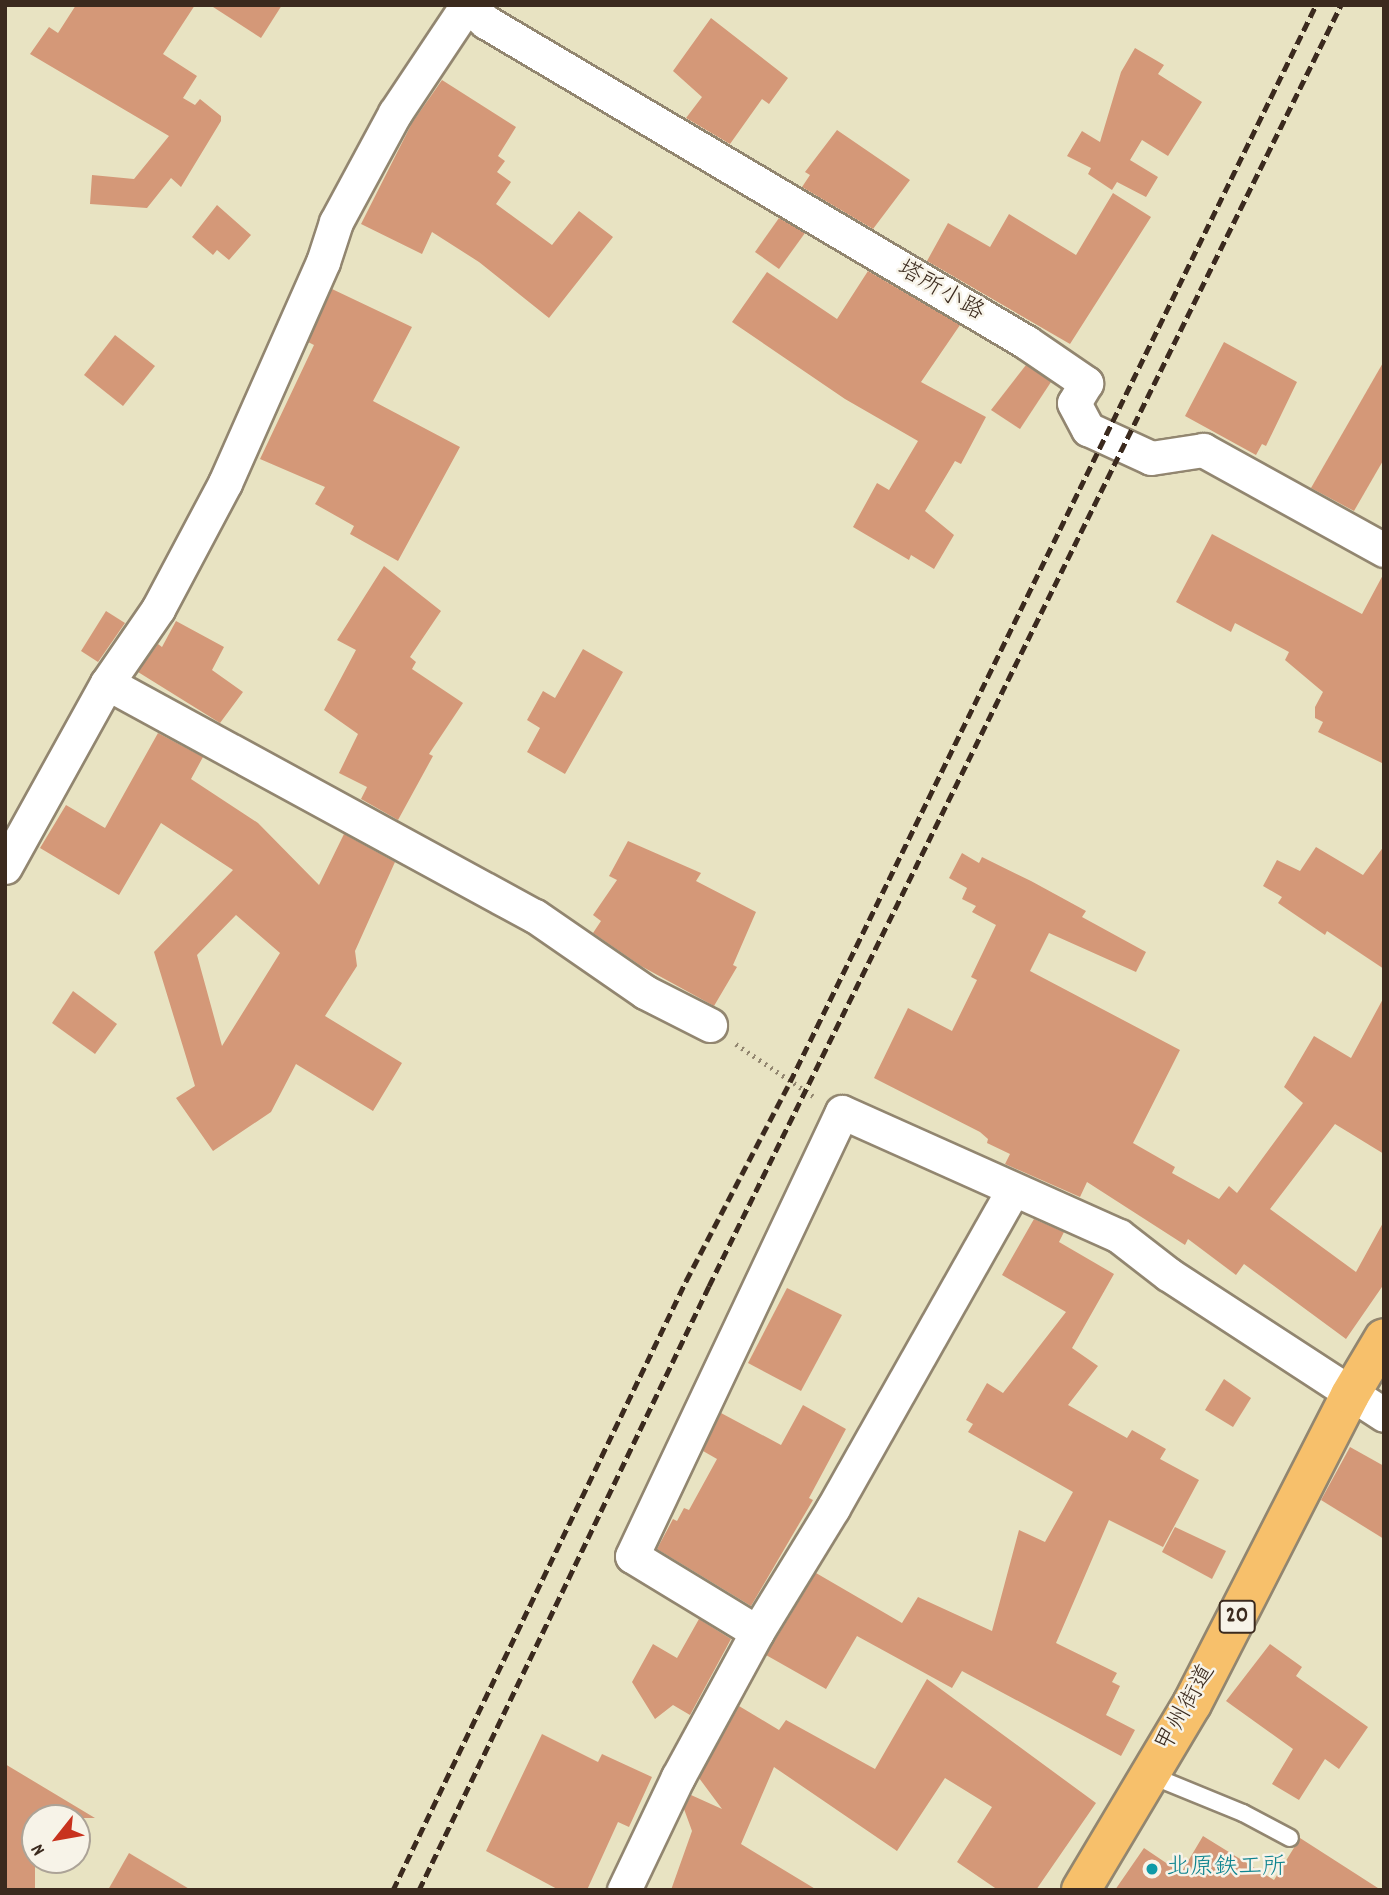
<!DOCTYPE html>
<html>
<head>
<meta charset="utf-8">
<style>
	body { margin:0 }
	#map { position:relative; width:1389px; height:1895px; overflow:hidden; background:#e8e3c2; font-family:Dekko,"Klee One",sans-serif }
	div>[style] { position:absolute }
	.building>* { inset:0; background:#d49878 }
	.path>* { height:4.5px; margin-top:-2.25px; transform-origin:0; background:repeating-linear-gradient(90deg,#928670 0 2px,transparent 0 7px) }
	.roads { filter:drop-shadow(2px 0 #928670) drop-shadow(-2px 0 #928670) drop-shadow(0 2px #928670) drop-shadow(0 -2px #928670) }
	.lane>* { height:16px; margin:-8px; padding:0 8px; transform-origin:8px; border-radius:8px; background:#fff }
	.street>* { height:33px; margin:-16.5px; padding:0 16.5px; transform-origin:16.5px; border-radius:16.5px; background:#fff }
	.highway>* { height:38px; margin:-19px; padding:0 19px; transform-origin:19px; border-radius:19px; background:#f7c06b }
	.rail>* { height:5px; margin-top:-2.5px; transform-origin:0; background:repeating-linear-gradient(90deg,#3b2a1e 0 10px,transparent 0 15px) }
	.dots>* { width:19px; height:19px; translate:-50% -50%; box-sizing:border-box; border:4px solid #f7f3e8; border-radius:50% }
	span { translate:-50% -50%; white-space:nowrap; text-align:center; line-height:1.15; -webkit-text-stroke:5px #f7f3e8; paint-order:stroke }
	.shield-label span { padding:2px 5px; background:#f7f3e8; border:2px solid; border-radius:5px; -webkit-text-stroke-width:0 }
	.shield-label { font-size:23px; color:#3b2a1e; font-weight:700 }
	.street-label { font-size:24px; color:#3b2a1e }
	.culture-label { font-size:24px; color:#0d838f }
	.left { translate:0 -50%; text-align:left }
	.frame { position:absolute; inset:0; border:7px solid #3b2a1e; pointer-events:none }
	.north { position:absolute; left:21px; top:1804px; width:70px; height:70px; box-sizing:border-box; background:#f7f3e8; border:2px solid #aca397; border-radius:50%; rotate:239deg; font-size:19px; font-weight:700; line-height:28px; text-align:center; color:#3b2a1e }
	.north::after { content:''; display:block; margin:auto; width:24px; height:32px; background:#c8321e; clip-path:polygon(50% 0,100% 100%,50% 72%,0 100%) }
</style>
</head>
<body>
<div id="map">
	<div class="building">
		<i style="clip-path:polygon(76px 5px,195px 5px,163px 54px,197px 76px,183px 98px,195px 105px,200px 99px,221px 116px,221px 121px,181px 187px,171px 178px,147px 208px,90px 204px,92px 175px,134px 179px,169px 136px,30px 54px,49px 27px,58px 33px)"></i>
		<i style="clip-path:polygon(210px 5px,282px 5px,261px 38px)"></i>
		<i style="clip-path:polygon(711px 18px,788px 78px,769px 104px,762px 99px,730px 144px,686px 118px,702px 97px,673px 71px)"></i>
		<i style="clip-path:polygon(1135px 48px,1164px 65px,1158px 74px,1202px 102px,1168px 156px,1142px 140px,1130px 160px,1158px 177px,1146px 197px,1117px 182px,1112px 190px,1088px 174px,1091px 168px,1067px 156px,1082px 131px,1100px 142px,1121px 72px)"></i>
		<i style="clip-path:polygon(442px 80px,516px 127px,498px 156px,505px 161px,497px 172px,511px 182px,496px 204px,552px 245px,579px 211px,613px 237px,549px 318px,479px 262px,432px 232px,422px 254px,361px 224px,412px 123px)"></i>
		<i style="clip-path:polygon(837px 130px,910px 180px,873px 229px,802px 187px,810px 175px,805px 172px)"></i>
		<i style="clip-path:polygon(1113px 193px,1151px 217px,1070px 344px,927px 261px,948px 223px,990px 247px,1009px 214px,1076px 255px)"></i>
		<i style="clip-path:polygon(217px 205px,251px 235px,229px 260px,217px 250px,213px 255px,192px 237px)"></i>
		<i style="clip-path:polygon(779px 218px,805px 233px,779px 269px,755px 252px)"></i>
		<i style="clip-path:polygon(868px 271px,960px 325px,921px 382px,986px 417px,961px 464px,955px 461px,925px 511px,954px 535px,934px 569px,911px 555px,909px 560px,853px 527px,877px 483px,889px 490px,918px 441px,845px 399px,732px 322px,767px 272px,837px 319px)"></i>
		<i style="clip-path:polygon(332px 289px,412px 327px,373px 401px,460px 447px,398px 561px,350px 534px,354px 526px,315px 504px,325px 487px,260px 459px,314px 345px,308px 342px)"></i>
		<i style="clip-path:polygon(115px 335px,155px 366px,123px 406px,84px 375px)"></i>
		<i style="clip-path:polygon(1224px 342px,1297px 382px,1266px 446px,1262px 444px,1256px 455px,1185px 416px)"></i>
		<i style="clip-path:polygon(1384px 361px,1384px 459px,1354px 511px,1311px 488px)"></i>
		<i style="clip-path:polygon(1026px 365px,1051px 382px,1020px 429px,991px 410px)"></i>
		<i style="clip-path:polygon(1212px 534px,1362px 614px,1384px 573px,1384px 764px,1318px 732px,1323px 722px,1315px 718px,1315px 707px,1323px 692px,1285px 660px,1289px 652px,1235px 623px,1231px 632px,1176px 602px)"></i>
		<i style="clip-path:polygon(384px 566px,441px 611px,410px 657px,416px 662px,412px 669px,463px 703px,429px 754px,433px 756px,398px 820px,361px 799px,367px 787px,339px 773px,358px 734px,324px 710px,356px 650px,337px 640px)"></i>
		<i style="clip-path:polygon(106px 611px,125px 623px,98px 662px,81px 651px)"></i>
		<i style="clip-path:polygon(176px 621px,224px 647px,212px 670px,243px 692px,220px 723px,138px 672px,158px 644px,162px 647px)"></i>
		<i style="clip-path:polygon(583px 649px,623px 672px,565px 774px,527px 752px,540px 728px,527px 720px,543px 691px,555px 698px)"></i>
		<i style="clip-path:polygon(evenodd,158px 733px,203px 757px,191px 779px,258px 823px,319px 885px,344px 834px,395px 862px,355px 951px,357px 966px,325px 1016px,402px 1063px,373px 1111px,296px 1064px,271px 1112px,213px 1151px,176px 1098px,195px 1086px,154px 952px,233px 870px,161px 823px,119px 895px,40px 848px,66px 805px,105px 828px,158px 733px,236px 915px,280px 953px,222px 1046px,197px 955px,236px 915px)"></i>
		<i style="clip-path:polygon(628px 841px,701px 873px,696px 881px,756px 912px,733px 965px,737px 967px,714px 1006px,641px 966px,593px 933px,601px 921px,593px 915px,617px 880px,609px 876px)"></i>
		<i style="clip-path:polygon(1384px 846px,1384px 969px,1327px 931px,1325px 935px,1278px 903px,1282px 897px,1263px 886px,1277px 860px,1300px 871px,1316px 847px,1363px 875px)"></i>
		<i style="clip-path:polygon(962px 853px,979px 863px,982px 857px,1031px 881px,1086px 911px,1082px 917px,1146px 952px,1136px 972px,1049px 933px,1030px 971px,1180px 1050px,1133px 1143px,1175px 1167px,1172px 1173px,1219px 1199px,1229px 1186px,1237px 1193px,1303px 1103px,1284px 1087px,1314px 1036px,1351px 1058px,1384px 997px,1384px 1154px,1335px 1124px,1270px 1209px,1356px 1272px,1384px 1221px,1384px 1284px,1346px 1339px,1244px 1264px,1236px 1275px,1188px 1239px,1185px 1245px,1087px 1182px,1080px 1197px,1005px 1164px,1010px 1154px,987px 1143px,988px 1139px,980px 1132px,874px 1078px,908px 1008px,952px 1031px,977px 980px,971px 977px,996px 925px,972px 912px,976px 906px,962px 899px,967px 888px,949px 878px)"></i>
		<i style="clip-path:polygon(73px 991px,117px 1024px,95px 1054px,52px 1023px)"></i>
		<i style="clip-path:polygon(1034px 1219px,1064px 1232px,1059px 1242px,1114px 1274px,1072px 1348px,1098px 1366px,1068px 1405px,1127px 1438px,1132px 1430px,1166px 1449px,1160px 1459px,1199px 1480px,1163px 1547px,1109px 1520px,1056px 1643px,1117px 1673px,1112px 1682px,1120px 1686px,1106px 1715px,1135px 1730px,1121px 1756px,962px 1671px,952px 1688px,857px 1636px,826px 1689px,766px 1655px,816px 1573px,902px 1623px,918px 1597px,992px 1631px,1019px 1530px,1045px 1542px,1073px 1492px,968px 1432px,973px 1424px,966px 1420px,987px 1383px,1003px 1393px,1066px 1312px,1002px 1275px)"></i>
		<i style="clip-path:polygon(787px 1288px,842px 1315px,801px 1391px,748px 1363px)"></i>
		<i style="clip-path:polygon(1224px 1379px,1251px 1398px,1233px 1427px,1205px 1410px)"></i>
		<i style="clip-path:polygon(803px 1405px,846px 1429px,809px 1498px,813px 1500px,751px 1606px,657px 1549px,673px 1519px,677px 1521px,684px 1508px,689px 1510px,717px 1459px,703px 1451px,721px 1413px,781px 1445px)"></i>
		<i style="clip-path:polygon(1350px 1447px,1384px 1466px,1384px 1539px,1321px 1500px)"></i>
		<i style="clip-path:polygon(1175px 1527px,1226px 1551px,1212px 1579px,1162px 1552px)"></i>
		<i style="clip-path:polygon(699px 1619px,731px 1639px,690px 1715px,673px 1705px,655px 1719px,632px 1682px,653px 1644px,677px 1658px)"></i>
		<i style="clip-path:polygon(1270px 1644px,1302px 1667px,1296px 1676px,1368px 1727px,1339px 1769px,1325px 1759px,1299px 1800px,1272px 1784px,1293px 1749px,1226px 1701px)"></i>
		<i style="clip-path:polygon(927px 1679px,1096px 1803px,1036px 1890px,998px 1890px,957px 1862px,992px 1807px,945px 1778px,897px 1851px,774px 1767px,741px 1844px,817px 1890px,671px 1890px,692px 1831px,684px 1809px,691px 1795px,722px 1809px,699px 1778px,739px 1706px,779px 1730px,786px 1720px,875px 1769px)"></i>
		<i style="clip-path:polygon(542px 1734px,598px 1762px,602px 1754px,652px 1777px,629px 1827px,618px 1822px,587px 1890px,559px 1890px,486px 1851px)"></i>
		<i style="clip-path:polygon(5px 1764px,95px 1818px,35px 1818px,35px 1890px,5px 1890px)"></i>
		<i style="clip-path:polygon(1203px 1836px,1274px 1880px,1300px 1838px,1381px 1890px,1115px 1890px,1144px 1848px,1181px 1873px)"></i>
		<i style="clip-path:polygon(129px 1853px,191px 1890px,108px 1890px)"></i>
	</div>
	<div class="path">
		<i style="left:736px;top:1044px;width:93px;rotate:34deg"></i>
	</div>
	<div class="roads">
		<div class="lane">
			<i style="left:1150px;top:1775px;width:100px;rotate:22.2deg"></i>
			<i style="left:1243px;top:1813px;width:53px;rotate:28deg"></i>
		</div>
		<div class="street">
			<i style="left:467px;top:5px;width:25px;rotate:42deg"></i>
			<i style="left:486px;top:22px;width:628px;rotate:30.65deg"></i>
			<i style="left:1026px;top:342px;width:73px;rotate:34.3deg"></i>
			<i style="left:1086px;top:383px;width:23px;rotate:121deg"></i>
			<i style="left:1074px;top:403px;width:30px;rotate:62deg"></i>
			<i style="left:1088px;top:429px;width:69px;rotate:24.7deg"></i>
			<i style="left:1151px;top:458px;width:53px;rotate:-8.7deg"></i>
			<i style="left:1203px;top:450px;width:207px;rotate:28.9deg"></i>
			<i style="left:107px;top:683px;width:487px;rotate:28.6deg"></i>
			<i style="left:535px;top:916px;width:134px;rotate:34.6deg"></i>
			<i style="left:645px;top:992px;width:73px;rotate:26.9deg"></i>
			<i style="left:5px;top:867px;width:210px;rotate:-61deg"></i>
			<i style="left:107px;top:683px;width:90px;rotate:-55.4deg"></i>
			<i style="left:158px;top:609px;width:143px;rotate:-62deg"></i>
			<i style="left:225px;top:483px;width:242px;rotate:-66.1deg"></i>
			<i style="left:323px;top:262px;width:42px;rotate:-72deg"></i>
			<i style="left:336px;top:222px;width:124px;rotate:-61.6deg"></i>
			<i style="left:395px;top:113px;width:130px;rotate:-56.3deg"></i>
			<i style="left:757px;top:1632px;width:146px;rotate:-148.7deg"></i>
			<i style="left:632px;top:1556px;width:491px;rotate:-64.7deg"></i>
			<i style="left:842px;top:1112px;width:303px;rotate:24.1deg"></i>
			<i style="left:1119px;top:1236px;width:62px;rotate:37.8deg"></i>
			<i style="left:1168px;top:1274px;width:258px;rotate:33.1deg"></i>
			<i style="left:624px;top:1890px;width:125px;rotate:-64.5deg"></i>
			<i style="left:678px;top:1777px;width:165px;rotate:-61.4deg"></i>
			<i style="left:757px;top:1632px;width:145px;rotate:-58.5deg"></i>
			<i style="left:833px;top:1508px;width:364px;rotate:-60.5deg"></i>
		</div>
		<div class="highway">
			<i style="left:1081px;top:1890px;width:217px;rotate:-59.2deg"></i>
			<i style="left:1192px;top:1704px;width:347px;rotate:-62.9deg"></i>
			<i style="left:1350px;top:1395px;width:66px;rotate:-59.2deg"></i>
		</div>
	</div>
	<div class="rail">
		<i style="left:393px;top:1890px;width:676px;rotate:-64.31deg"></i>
		<i style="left:686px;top:1281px;width:225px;rotate:-62.4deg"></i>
		<i style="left:790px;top:1082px;width:1199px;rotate:-63.97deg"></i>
		<i style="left:419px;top:1890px;width:670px;rotate:-64.35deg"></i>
		<i style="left:709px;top:1286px;width:1428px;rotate:-63.74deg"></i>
	</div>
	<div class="dots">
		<i style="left:1152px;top:1869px;background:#0f9aa8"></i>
	</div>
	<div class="shield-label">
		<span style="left:1237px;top:1617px">20</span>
	</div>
	<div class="street-label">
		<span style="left:940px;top:292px;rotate:30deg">塔所小路</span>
		<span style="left:1187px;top:1709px;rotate:-61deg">甲州街道</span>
	</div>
	<div class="culture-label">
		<span class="left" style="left:1166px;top:1869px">北原鉄工所</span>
	</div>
	<div class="frame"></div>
	<div class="north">N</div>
</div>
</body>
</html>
